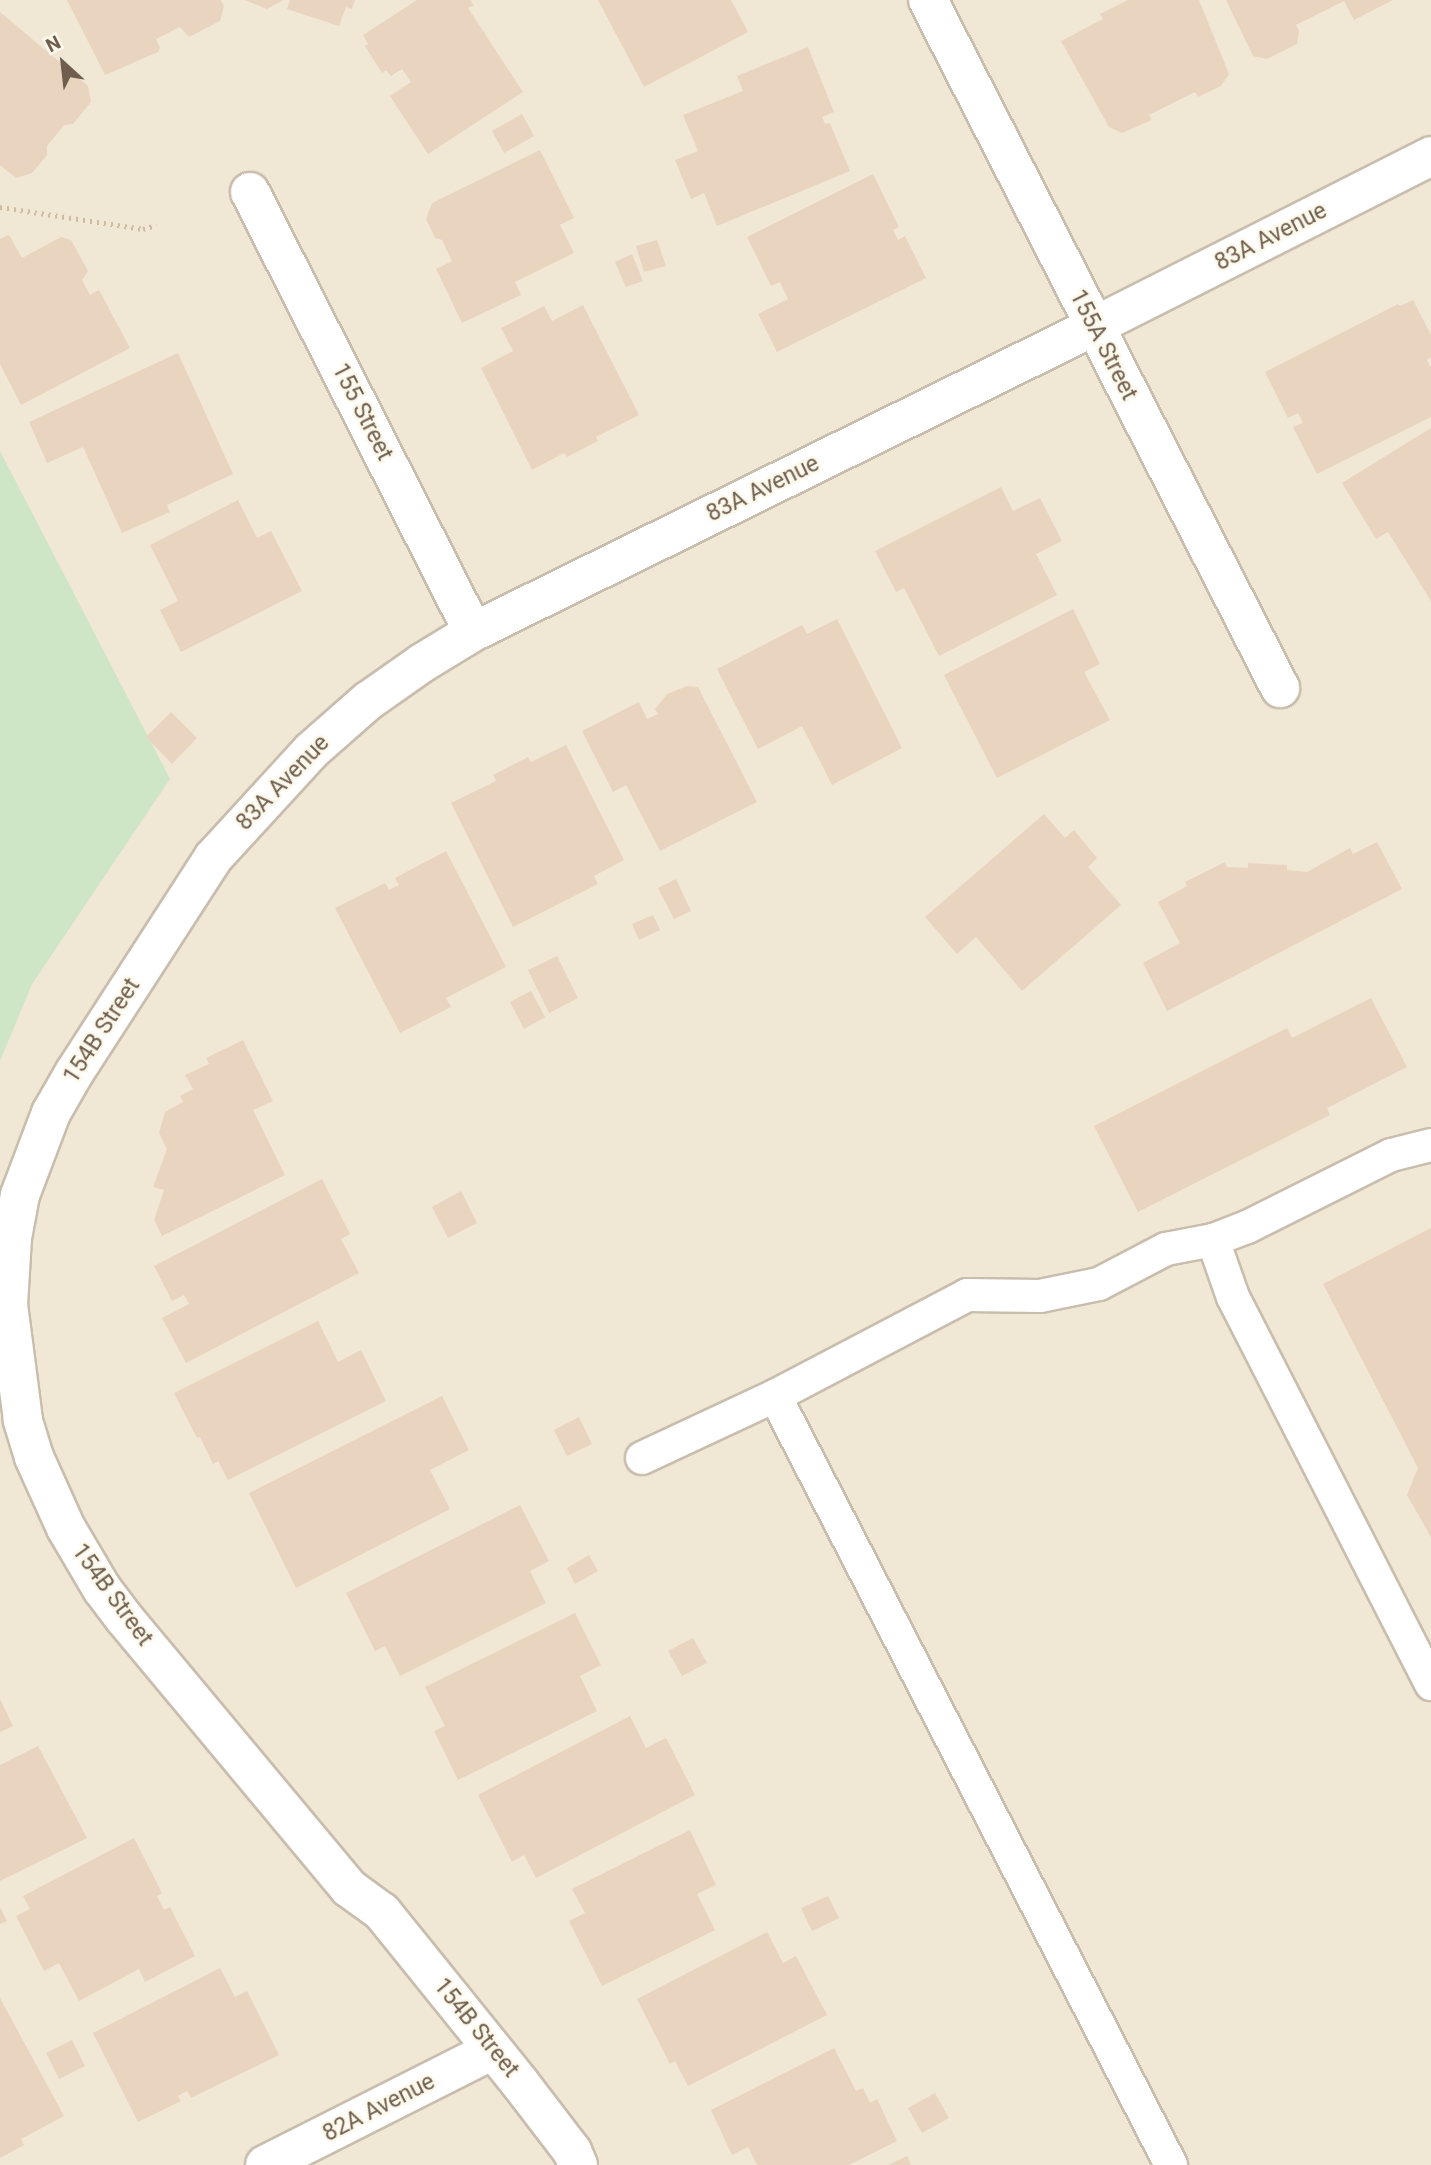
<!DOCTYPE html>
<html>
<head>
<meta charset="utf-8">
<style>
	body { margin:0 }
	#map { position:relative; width:1431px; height:2165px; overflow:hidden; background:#f9f4e6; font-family:Roboto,sans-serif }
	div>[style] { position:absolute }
	.residential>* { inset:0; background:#f0e7d5 }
	.green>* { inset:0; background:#cee5c6 }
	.building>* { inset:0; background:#e9d5bf }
	.path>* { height:4.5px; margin-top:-2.25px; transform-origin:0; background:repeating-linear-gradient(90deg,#cfbba4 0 2px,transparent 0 7px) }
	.roads { filter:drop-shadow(2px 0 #c9bdad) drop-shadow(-2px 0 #c9bdad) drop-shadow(0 2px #c9bdad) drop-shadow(0 -2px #c9bdad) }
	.service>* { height:32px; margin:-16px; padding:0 16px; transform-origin:16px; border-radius:16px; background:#fff }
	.minor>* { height:38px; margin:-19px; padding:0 19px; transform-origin:19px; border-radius:19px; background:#fff }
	span { translate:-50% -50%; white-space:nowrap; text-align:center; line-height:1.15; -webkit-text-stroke:5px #fcf8eb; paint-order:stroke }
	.street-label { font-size:23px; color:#6f5e4e }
	.north { position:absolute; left:28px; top:28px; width:70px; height:70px; -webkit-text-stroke:5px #fcf8eb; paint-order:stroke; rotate:333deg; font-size:19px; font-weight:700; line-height:28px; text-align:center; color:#6f5e4e }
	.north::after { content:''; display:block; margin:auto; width:24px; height:32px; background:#6f5e4e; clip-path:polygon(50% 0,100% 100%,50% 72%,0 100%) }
</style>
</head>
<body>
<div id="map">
	<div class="residential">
		<i style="clip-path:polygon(0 0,1431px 0,1431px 2165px,0 2165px)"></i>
	</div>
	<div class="green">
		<i style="clip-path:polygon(0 451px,170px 779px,32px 984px,0 1061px)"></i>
	</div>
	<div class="building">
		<i style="clip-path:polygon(67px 0,221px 0,224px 6px,220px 21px,189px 37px,180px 27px,156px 39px,160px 48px,158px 52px,105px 75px)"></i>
		<i style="clip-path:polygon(245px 0,283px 0,267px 9px)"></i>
		<i style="clip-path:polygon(290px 0,355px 0,352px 9px,346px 7px,339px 26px,287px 9px)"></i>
		<i style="clip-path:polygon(417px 0,470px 0,474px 5px,468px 8px,523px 92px,428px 154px,390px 96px,411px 82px,402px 69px,391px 76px,386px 70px,382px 73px,365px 46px,368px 44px,363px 35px)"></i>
		<i style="clip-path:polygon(598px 0,731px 0,748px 32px,644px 87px)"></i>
		<i style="clip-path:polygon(1128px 0,1199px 0,1229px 74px,1221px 86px,1198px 97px,1195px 92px,1149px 115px,1152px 120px,1122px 133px,1109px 127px,1061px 41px,1103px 19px,1100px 14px)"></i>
		<i style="clip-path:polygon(1226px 0,1393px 0,1354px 20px,1344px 1px,1296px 25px,1299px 31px,1297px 44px,1267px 59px,1253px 56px)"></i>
		<i style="clip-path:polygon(0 12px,88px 86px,91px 102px,73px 124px,64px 125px,47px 146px,47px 155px,32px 173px,16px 178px,0 165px)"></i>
		<i style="clip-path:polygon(808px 47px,834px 112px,822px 117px,825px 124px,830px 123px,850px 171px,717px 226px,704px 193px,691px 199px,675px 160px,698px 151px,683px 115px,743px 91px,737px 76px)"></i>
		<i style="clip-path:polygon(522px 114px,534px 136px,504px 153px,492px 131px)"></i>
		<i style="clip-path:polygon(540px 150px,574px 218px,560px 225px,574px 253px,515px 282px,521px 295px,462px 323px,436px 269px,452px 261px,442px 240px,435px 238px,426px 219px,432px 203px)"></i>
		<i style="clip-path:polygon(873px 174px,899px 227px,893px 230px,898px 240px,905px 236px,926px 278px,777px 352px,758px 314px,788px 299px,780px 282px,771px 286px,747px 237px)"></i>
		<i style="clip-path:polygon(9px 235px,22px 258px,61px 237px,71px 240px,88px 271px,82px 280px,90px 295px,99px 290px,130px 348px,21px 405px,0 364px,0 239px)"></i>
		<i style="clip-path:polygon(657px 240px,666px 266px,644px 272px,636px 246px)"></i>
		<i style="clip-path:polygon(632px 254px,643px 281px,626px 287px,615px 262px)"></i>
		<i style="clip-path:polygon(1413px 300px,1431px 335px,1431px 357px,1427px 360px,1431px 368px,1431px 417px,1317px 474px,1293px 427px,1303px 423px,1298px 413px,1288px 418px,1265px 372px,1398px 304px,1400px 306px)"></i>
		<i style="clip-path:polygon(583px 305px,639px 415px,596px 437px,598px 441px,567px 457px,564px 453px,532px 470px,481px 368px,513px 351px,501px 328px,544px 306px,552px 321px)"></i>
		<i style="clip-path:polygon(178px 353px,233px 474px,167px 505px,170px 512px,122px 533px,83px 447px,47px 463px,29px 422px)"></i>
		<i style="clip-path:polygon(1431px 428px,1431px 601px,1388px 532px,1376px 539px,1342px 483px)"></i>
		<i style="clip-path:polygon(1001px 487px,1013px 511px,1040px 498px,1062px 541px,1036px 554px,1057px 595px,939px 656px,904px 588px,896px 592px,875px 551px)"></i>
		<i style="clip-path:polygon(238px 500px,257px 538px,271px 531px,302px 591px,181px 652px,160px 610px,178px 601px,150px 545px)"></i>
		<i style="clip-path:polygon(1073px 609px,1100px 664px,1084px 672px,1110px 720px,997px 778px,944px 675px)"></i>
		<i style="clip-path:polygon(837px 619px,902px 748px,832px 785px,802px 726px,758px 749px,717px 669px,802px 625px,807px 634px)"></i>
		<i style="clip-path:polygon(687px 686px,698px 687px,757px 802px,660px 851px,626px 785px,613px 792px,582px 731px,639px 702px,647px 719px,658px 714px,655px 709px,667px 694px)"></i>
		<i style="clip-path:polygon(171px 712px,197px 738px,172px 764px,146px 737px)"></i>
		<i style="clip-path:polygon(566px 745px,624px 860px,594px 876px,598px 884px,513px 927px,451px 803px,496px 781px,493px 775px,528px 757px,531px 762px)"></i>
		<i style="clip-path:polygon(1044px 814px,1065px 838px,1074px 830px,1097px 858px,1088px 867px,1121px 905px,1022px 991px,976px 937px,957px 954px,925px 917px)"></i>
		<i style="clip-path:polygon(1377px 842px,1402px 889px,1167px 1011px,1143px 963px,1180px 943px,1158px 902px,1187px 886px,1185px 882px,1225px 862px,1227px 867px,1248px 868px,1248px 863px,1287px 865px,1287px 870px,1307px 872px,1350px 848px,1353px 854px)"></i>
		<i style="clip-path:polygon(446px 851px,506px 967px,446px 998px,451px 1007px,400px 1033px,335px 908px,385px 883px,389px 890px,399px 885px,395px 878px)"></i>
		<i style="clip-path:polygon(676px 879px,691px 911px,674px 919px,658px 888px)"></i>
		<i style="clip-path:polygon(653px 915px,660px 930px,639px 940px,632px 924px)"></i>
		<i style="clip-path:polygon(557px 956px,578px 998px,549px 1013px,528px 970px)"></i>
		<i style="clip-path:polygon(531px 991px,545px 1017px,524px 1029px,510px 1002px)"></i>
		<i style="clip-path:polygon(1371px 998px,1407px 1067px,1327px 1108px,1330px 1115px,1138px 1212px,1094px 1126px,1287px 1028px,1292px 1038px)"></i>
		<i style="clip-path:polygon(243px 1040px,273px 1101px,253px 1110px,285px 1175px,162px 1236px,154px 1220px,164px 1190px,153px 1187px,167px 1149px,159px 1133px,165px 1112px,183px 1102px,180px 1096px,193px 1089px,185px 1075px,209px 1064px,206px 1058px)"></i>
		<i style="clip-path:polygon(322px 1179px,350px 1234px,341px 1239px,359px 1273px,186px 1363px,162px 1318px,189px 1304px,184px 1295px,172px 1301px,154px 1266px)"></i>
		<i style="clip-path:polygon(461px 1191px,477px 1223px,448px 1238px,432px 1207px)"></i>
		<i style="clip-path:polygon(1431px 1228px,1431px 1537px,1407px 1495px,1418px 1468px,1323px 1284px)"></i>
		<i style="clip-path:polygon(318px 1321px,338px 1362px,361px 1350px,386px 1401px,228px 1480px,218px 1461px,213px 1464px,200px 1437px,197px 1438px,174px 1393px)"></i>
		<i style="clip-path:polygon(442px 1396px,469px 1450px,430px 1470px,450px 1509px,296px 1588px,249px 1493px)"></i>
		<i style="clip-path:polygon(579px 1417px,592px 1444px,567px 1456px,554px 1430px)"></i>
		<i style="clip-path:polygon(520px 1505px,549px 1561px,530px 1571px,546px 1603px,400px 1676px,385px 1646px,375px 1651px,346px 1593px)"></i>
		<i style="clip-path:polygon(589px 1555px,598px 1571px,575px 1584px,567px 1568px)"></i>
		<i style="clip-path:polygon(575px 1613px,601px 1665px,580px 1676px,597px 1711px,458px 1780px,434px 1731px,445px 1726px,425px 1687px)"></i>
		<i style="clip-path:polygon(693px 1638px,707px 1663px,682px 1676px,668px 1651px)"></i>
		<i style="clip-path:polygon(0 1699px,13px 1726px,0 1732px)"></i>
		<i style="clip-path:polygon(630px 1716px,646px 1748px,666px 1738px,695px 1795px,536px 1878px,524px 1855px,512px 1862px,478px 1795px)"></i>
		<i style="clip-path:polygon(38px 1746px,87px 1838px,0 1881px,0 1765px)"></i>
		<i style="clip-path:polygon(690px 1830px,716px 1885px,697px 1894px,715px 1930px,602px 1986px,569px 1921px,585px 1913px,572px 1889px)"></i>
		<i style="clip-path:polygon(134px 1838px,162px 1893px,157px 1896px,164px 1910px,170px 1907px,195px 1956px,145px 1982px,139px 1969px,79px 2001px,59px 1963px,44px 1971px,16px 1916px,30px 1909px,23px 1896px)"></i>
		<i style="clip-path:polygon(828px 1896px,839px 1918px,812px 1931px,801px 1908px)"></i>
		<i style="clip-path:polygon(0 1907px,7px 1921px,0 1924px)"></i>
		<i style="clip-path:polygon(767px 1932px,783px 1963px,796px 1956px,827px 2015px,688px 2086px,675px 2061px,670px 2064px,637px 1999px)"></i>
		<i style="clip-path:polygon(220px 1968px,235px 1997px,247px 1991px,279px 2055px,191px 2098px,187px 2091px,178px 2096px,181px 2101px,138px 2122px,93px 2033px)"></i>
		<i style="clip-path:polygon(0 1998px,64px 2116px,21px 2139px,24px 2145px,0 2158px)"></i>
		<i style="clip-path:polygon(72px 2040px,85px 2066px,59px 2079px,46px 2053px)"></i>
		<i style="clip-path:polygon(834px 2048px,856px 2091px,863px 2088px,870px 2103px,877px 2099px,897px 2141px,849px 2165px,757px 2165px,748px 2147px,732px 2155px,711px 2110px)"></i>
		<i style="clip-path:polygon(935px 2093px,949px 2118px,922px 2133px,908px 2108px)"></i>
		<i style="clip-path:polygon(907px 2156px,911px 2165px,888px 2165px)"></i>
	</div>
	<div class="path">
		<i style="left:0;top:207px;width:145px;rotate:8.7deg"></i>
		<i style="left:143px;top:229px;width:14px;rotate:-17deg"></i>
	</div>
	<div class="roads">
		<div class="service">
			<i style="left:1431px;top:1145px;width:41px;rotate:166deg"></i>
			<i style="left:1391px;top:1155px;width:161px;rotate:153.4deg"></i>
			<i style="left:1247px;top:1227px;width:36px;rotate:159deg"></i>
			<i style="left:1213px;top:1240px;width:60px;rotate:70.7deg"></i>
			<i style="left:1233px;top:1297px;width:435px;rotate:62.9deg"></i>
			<i style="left:775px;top:1396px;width:865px;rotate:62.75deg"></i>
			<i style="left:642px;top:1458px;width:147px;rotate:-25deg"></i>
			<i style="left:775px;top:1396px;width:217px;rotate:-27.7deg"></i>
			<i style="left:967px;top:1295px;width:73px;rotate:0.8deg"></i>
			<i style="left:1040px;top:1296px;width:60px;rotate:-11.5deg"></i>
			<i style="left:1099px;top:1284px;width:76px;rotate:-27.6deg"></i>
			<i style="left:1166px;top:1249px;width:48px;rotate:-10.8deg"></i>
		</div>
		<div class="minor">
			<i style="left:928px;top:0;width:773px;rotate:62.9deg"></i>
			<i style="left:250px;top:192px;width:493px;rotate:63.1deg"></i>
			<i style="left:265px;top:2165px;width:255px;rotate:-26.8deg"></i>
			<i style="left:578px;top:2165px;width:15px;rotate:-113deg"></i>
			<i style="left:572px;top:2151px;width:86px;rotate:-127.4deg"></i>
			<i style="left:520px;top:2083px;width:220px;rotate:-128.9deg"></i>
			<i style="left:382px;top:1912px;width:41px;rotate:-144deg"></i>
			<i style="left:349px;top:1888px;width:351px;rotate:-129.8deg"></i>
			<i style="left:124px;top:1618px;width:36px;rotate:-127deg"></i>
			<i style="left:102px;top:1589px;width:71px;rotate:-120.5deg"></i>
			<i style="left:66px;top:1528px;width:78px;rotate:-114.3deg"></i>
			<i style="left:34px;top:1457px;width:39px;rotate:-107deg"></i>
			<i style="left:23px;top:1420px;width:116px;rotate:-97.4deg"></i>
			<i style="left:8px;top:1305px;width:67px;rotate:-86.6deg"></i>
			<i style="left:12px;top:1238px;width:44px;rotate:-79.5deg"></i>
			<i style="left:20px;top:1195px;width:88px;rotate:-69.3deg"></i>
			<i style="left:51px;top:1113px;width:46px;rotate:-60.1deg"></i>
			<i style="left:74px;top:1073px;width:256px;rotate:-57.1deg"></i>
			<i style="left:213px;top:858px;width:145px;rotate:-47.5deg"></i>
			<i style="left:311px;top:751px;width:76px;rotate:-41.3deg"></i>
			<i style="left:368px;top:701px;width:66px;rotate:-35.1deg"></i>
			<i style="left:422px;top:663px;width:60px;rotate:-31.3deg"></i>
			<i style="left:473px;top:632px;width:691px;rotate:-26.19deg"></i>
			<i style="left:1093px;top:327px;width:379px;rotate:-26.8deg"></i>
		</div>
	</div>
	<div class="street-label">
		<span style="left:1271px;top:237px;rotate:-27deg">83A Avenue</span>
		<span style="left:1103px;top:345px;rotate:63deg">155A Street</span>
		<span style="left:362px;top:412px;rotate:63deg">155 Street</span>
		<span style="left:763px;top:489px;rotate:-26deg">83A Avenue</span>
		<span style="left:283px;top:783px;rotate:-46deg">83A Avenue</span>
		<span style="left:102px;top:1031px;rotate:-57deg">154B Street</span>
		<span style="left:112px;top:1595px;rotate:54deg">154B Street</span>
		<span style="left:476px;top:2028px;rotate:51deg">154B Street</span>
		<span style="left:379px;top:2108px;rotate:-27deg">82A Avenue</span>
	</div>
	<div class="north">N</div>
</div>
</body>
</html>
